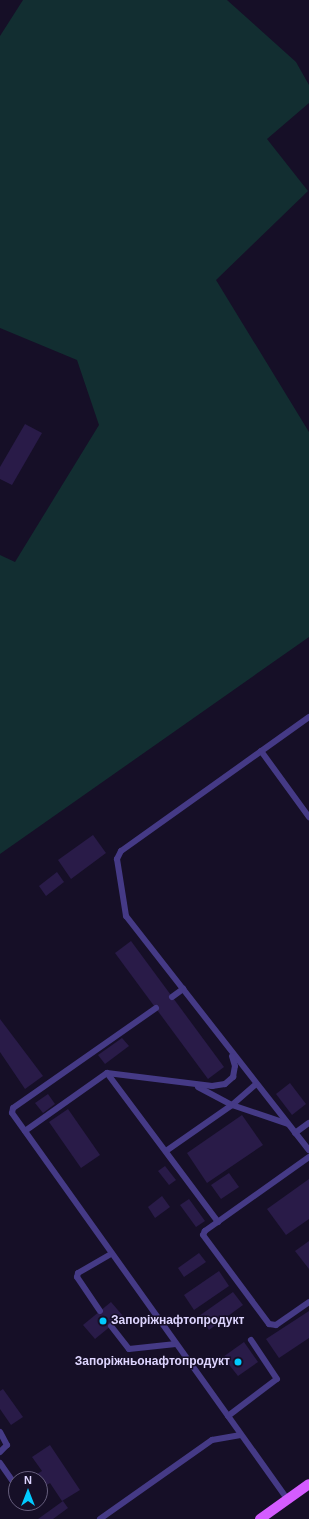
<!DOCTYPE html>
<html>
<head>
<meta charset="utf-8">
<style>
	body { margin:0 }
	#map { position:relative; width:309px; height:1519px; overflow:hidden; background:#160f27; font-family:Arial,sans-serif }
	div>[style] { position:absolute }
	.green>* { inset:0; background:#122e31 }
	.building>* { inset:0; background:#291b48 }
	.lane>* { height:6px; margin:-3px; padding:0 3px; transform-origin:3px; border-radius:3px; background:#453a86 }
	.primary>* { height:10px; margin:-5px; padding:0 5px; transform-origin:5px; border-radius:5px; background:#d45cff }
	.dots>* { width:11px; height:11px; translate:-50% -50%; box-sizing:border-box; border:2px solid #160f27; border-radius:50% }
	span { translate:-50% -50%; white-space:nowrap; text-align:center; line-height:1.15; -webkit-text-stroke:3px #160f27; paint-order:stroke }
	.poi-label { font-size:12px; color:#ded5ff; font-weight:700 }
	.left { translate:0 -50%; text-align:left }
	.right { translate:-100% -50%; text-align:right }
	.north { position:absolute; left:8px; top:1471px; width:40px; height:40px; box-sizing:border-box; background:#160f27; border:1px solid #665e7d; border-radius:50%; rotate:0deg; font-size:11px; font-weight:700; line-height:16px; text-align:center; color:#ded5ff }
	.north::after { content:''; display:block; margin:auto; width:14px; height:18px; background:#01caff; clip-path:polygon(50% 0,100% 100%,50% 72%,0 100%) }
</style>
</head>
<body>
<div id="map">
	<div class="green">
		<i style="clip-path:polygon(23px 0,227px 0,296px 62px,309px 85px,309px 103px,267px 139px,308px 191px,216px 280px,309px 432px,309px 637px,0 854px,0 555px,15px 562px,99px 425px,77px 360px,0 328px,0 36px)"></i>
	</div>
	<div class="building">
		<i style="clip-path:polygon(25px 424px,42px 433px,12px 485px,0 479px,0 467px)"></i>
		<i style="clip-path:polygon(93px 835px,106px 853px,71px 879px,58px 860px)"></i>
		<i style="clip-path:polygon(57px 872px,64px 882px,46px 896px,39px 886px)"></i>
		<i style="clip-path:polygon(131px 941px,224px 1067px,208px 1079px,115px 953px)"></i>
		<i style="clip-path:polygon(0 1019px,43px 1076px,25px 1089px,0 1052px)"></i>
		<i style="clip-path:polygon(122px 1038px,129px 1046px,105px 1064px,98px 1055px)"></i>
		<i style="clip-path:polygon(290px 1083px,306px 1104px,292px 1115px,276px 1094px)"></i>
		<i style="clip-path:polygon(48px 1094px,55px 1104px,43px 1113px,35px 1103px)"></i>
		<i style="clip-path:polygon(68px 1109px,100px 1155px,81px 1168px,49px 1122px)"></i>
		<i style="clip-path:polygon(242px 1115px,263px 1145px,207px 1183px,187px 1153px)"></i>
		<i style="clip-path:polygon(165px 1166px,176px 1180px,169px 1185px,158px 1171px)"></i>
		<i style="clip-path:polygon(229px 1173px,239px 1187px,221px 1199px,211px 1185px)"></i>
		<i style="clip-path:polygon(309px 1179px,309px 1219px,286px 1235px,267px 1209px)"></i>
		<i style="clip-path:polygon(162px 1196px,170px 1207px,155px 1218px,148px 1207px)"></i>
		<i style="clip-path:polygon(189px 1199px,205px 1221px,196px 1227px,180px 1205px)"></i>
		<i style="clip-path:polygon(309px 1241px,309px 1269px,295px 1251px)"></i>
		<i style="clip-path:polygon(199px 1253px,206px 1262px,184px 1277px,178px 1268px)"></i>
		<i style="clip-path:polygon(219px 1271px,229px 1286px,194px 1310px,184px 1295px)"></i>
		<i style="clip-path:polygon(233px 1292px,243px 1305px,209px 1330px,199px 1316px)"></i>
		<i style="clip-path:polygon(111px 1302px,123px 1316px,95px 1339px,83px 1325px)"></i>
		<i style="clip-path:polygon(309px 1311px,309px 1338px,279px 1358px,266px 1339px)"></i>
		<i style="clip-path:polygon(244px 1342px,258px 1362px,238px 1376px,223px 1357px)"></i>
		<i style="clip-path:polygon(3px 1389px,23px 1417px,11px 1425px,0 1409px,0 1391px)"></i>
		<i style="clip-path:polygon(50px 1445px,80px 1490px,62px 1501px,50px 1483px,40px 1489px,40px 1479px,32px 1477px,42px 1471px,32px 1457px)"></i>
		<i style="clip-path:polygon(63px 1501px,68px 1508px,53px 1519px,38px 1519px)"></i>
	</div>
	<div class="lane">
		<i style="left:309px;top:717px;width:231px;rotate:144.5deg"></i>
		<i style="left:121px;top:851px;width:9px;rotate:117deg"></i>
		<i style="left:117px;top:859px;width:58px;rotate:81deg"></i>
		<i style="left:126px;top:916px;width:297px;rotate:52deg"></i>
		<i style="left:261px;top:751px;width:82px;rotate:54deg"></i>
		<i style="left:172px;top:997px;width:14px;rotate:-36deg"></i>
		<i style="left:156px;top:1008px;width:174px;rotate:145deg"></i>
		<i style="left:13px;top:1108px;width:5px;rotate:101deg"></i>
		<i style="left:12px;top:1113px;width:474px;rotate:54.5deg"></i>
		<i style="left:107px;top:1073px;width:186px;rotate:53.3deg"></i>
		<i style="left:198px;top:1087px;width:38px;rotate:28deg"></i>
		<i style="left:232px;top:1105px;width:32px;rotate:-41deg"></i>
		<i style="left:25px;top:1131px;width:100px;rotate:-35.3deg"></i>
		<i style="left:107px;top:1073px;width:106px;rotate:7.1deg"></i>
		<i style="left:212px;top:1086px;width:13px;rotate:-9deg"></i>
		<i style="left:225px;top:1084px;width:11px;rotate:-41deg"></i>
		<i style="left:233px;top:1077px;width:11px;rotate:-80deg"></i>
		<i style="left:235px;top:1066px;width:10px;rotate:-107deg"></i>
		<i style="left:295px;top:1133px;width:17px;rotate:-36deg"></i>
		<i style="left:166px;top:1151px;width:80px;rotate:-34.9deg"></i>
		<i style="left:232px;top:1105px;width:59px;rotate:18.7deg"></i>
		<i style="left:309px;top:1157px;width:128px;rotate:144.6deg"></i>
		<i style="left:205px;top:1231px;width:4px;rotate:117deg"></i>
		<i style="left:203px;top:1235px;width:111px;rotate:53.4deg"></i>
		<i style="left:269px;top:1324px;width:7px;rotate:8deg"></i>
		<i style="left:276px;top:1325px;width:40px;rotate:-34.9deg"></i>
		<i style="left:100px;top:1311px;width:41px;rotate:-124.1deg"></i>
		<i style="left:77px;top:1277px;width:4px;rotate:-76deg"></i>
		<i style="left:78px;top:1273px;width:39px;rotate:-30deg"></i>
		<i style="left:111px;top:1326px;width:29px;rotate:52deg"></i>
		<i style="left:129px;top:1349px;width:47px;rotate:-6.1deg"></i>
		<i style="left:228px;top:1416px;width:61px;rotate:-37.1deg"></i>
		<i style="left:277px;top:1379px;width:47px;rotate:-123.7deg"></i>
		<i style="left:0;top:1432px;width:15px;rotate:62deg"></i>
		<i style="left:7px;top:1445px;width:10px;rotate:135deg"></i>
		<i style="left:0;top:1463px;width:28px;rotate:55deg"></i>
		<i style="left:100px;top:1519px;width:137px;rotate:-35.2deg"></i>
		<i style="left:212px;top:1440px;width:29px;rotate:-10deg"></i>
	</div>
	<div class="primary">
		<i style="left:260px;top:1519px;width:60px;rotate:-35.5deg"></i>
	</div>
	<div class="dots">
		<i style="left:103px;top:1321px;background:#01caff"></i>
		<i style="left:238px;top:1362px;background:#01caff"></i>
	</div>
	<div class="poi-label">
		<span class="left" style="left:111px;top:1321px">Запоріжнафтопродукт</span>
		<span class="right" style="left:230px;top:1362px">Запоріжньонафтопродукт</span>
	</div>
	<div class="north">N</div>
</div>
</body>
</html>
